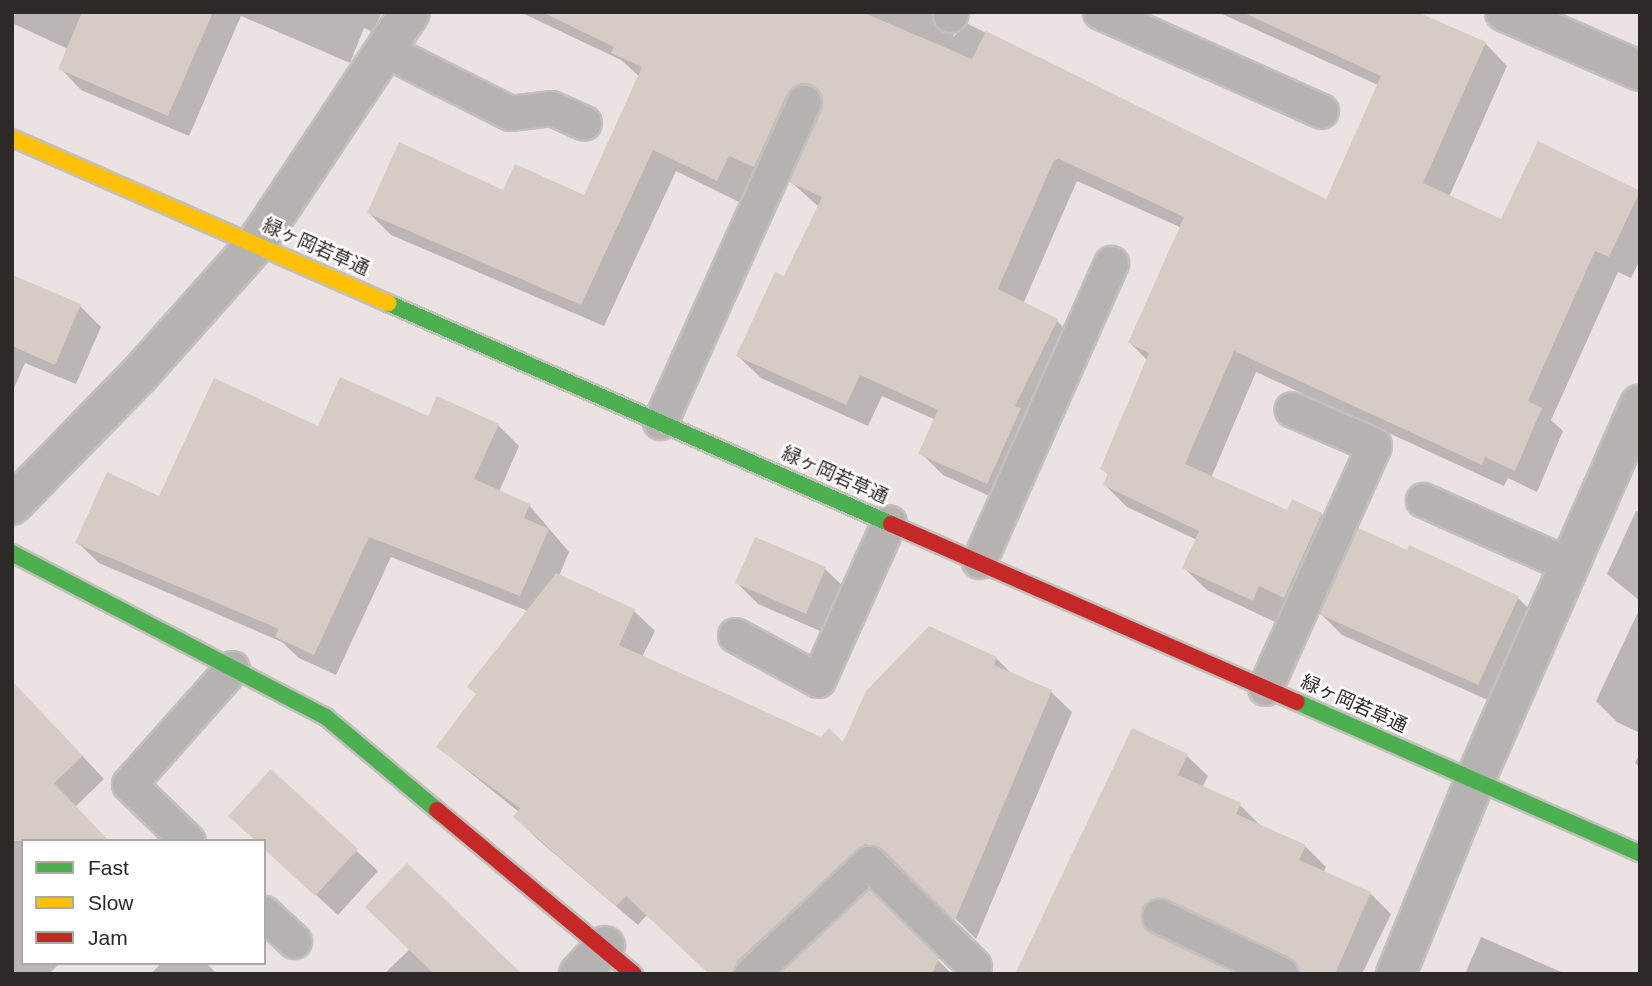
<!DOCTYPE html>
<html>
<head>
<meta charset="utf-8">
<style>
	body { margin:0 }
	#map { position:relative; width:1652px; height:986px; overflow:hidden; background:#eae3e2; font-family:Arial,"Noto Sans JP",sans-serif }
	div>[style] { position:absolute }
	.shadow>* { inset:0; background:#0003 }
	.building>* { inset:0; background:#d7cbc6 }
	.roads { filter:drop-shadow(2px 0 #c3bfbd) drop-shadow(-2px 0 #c3bfbd) drop-shadow(0 2px #c3bfbd) drop-shadow(0 -2px #c3bfbd) }
	.lane>* { height:33px; margin:-16.5px; padding:0 16.5px; transform-origin:16.5px; border-radius:16.5px; background:#b4b3b2 }
	.street>* { height:38px; margin:-19px; padding:0 19px; transform-origin:19px; border-radius:19px; background:#b4b3b2 }
	.fast>* { height:16px; margin:-8px; padding:0 8px; transform-origin:8px; border-radius:8px; background:#4caf50 }
	.slow>* { height:16px; margin:-8px; padding:0 8px; transform-origin:8px; border-radius:8px; background:#ffc107 }
	.jam>* { height:16px; margin:-8px; padding:0 8px; transform-origin:8px; border-radius:8px; background:#c62828 }
	span { translate:-50% -50%; white-space:nowrap; text-align:center; line-height:1.15; -webkit-text-stroke:5px #fff; paint-order:stroke }
	.street-label { font-size:19px; color:#2d2927 }
	.frame { position:absolute; inset:0; border:14px solid #2d2927; pointer-events:none }
	.legend { position:absolute; left:21px; top:839px; width:245px; height:126px; box-sizing:border-box; background:#fff; border:2px solid #aba9a9; margin:0; padding:9px 12px; list-style:none; font-size:21px; color:#2d2927 }
	.legend li { display:flex; align-items:center; gap:14px; height:35px }
	.legend b { width:35px; border:2px solid #aba9a9 }
</style>
</head>
<body>
<div id="map">
	<div class="shadow">
		<i style="clip-path:polygon(12px 12px,382px 12px,373px 32px,364px 28px,350px 63px,241px 16px,189px 136px,81px 90px,60px 68px,68px 49px,12px 23px)"></i>
		<i style="clip-path:polygon(520px 12px,962px 12px,953px 37px,968px 24px,1327px 201px,1378px 85px,1218px 12px,1416px 12px,1485px 43px,1507px 66px,1449px 197px,1502px 221px,1538px 143px,1640px 191px,1640px 260px,1631px 278px,1618px 272px,1551px 420px,1563px 431px,1537px 492px,1508px 478px,1504px 486px,1256px 372px,1211px 478px,1288px 512px,1293px 502px,1321px 514px,1344px 537px,1307px 619px,1282px 607px,1275px 622px,1207px 590px,1184px 568px,1197px 540px,1127px 507px,1105px 485px,1109px 475px,1102px 469px,1147px 360px,1130px 343px,1182px 228px,1077px 181px,1023px 304px,1057px 321px,1079px 343px,1009px 505px,943px 475px,921px 453px,936px 420px,882px 396px,868px 426px,761px 378px,738px 356px,784px 279px,819px 207px,791px 182px,823px 106px,814px 109px,776px 188px,752px 177px,739px 202px,676px 171px,604px 326px,391px 235px,369px 213px,504px 193px,585px 198px,640px 77px,621px 60px)"></i>
		<i style="clip-path:polygon(12px 275px,80px 306px,101px 327px,76px 384px,25px 363px,12px 393px)"></i>
		<i style="clip-path:polygon(429px 419px,498px 425px,519px 446px,499px 492px,529px 505px,569px 552px,559px 576px,634px 611px,655px 631px,642px 657px,821px 739px,843px 745px,996px 658px,1014px 676px,1051px 692px,1072px 712px,976px 939px,905px 869px,886px 864px,768px 974px,710px 974px,647px 915px,638px 925px,536px 838px,515px 817px,519px 812px,438px 747px,477px 695px,528px 611px,391px 557px,336px 675px,299px 658px,282px 642px,99px 563px,77px 542px,160px 499px,319px 428px)"></i>
		<i style="clip-path:polygon(1636px 511px,1640px 513px,1640px 601px,1607px 574px)"></i>
		<i style="clip-path:polygon(756px 539px,825px 569px,847px 590px,827px 634px,758px 604px,737px 583px)"></i>
		<i style="clip-path:polygon(1408px 553px,1518px 598px,1539px 619px,1499px 705px,1342px 635px,1321px 614px)"></i>
		<i style="clip-path:polygon(1640px 608px,1640px 733px,1617px 722px,1596px 701px)"></i>
		<i style="clip-path:polygon(12px 722px,54px 726px,104px 779px,75px 807px,23px 841px,23px 963px,60px 963px,49px 974px,12px 974px)"></i>
		<i style="clip-path:polygon(1640px 753px,1640px 767px,1635px 763px)"></i>
		<i style="clip-path:polygon(1187px 756px,1208px 776px,1202px 788px,1240px 805px,1261px 826px,1305px 846px,1326px 867px,1323px 873px,1370px 893px,1391px 914px,1362px 974px,1301px 974px,1189px 919px,1161px 930px,1162px 941px,1016px 974px)"></i>
		<i style="clip-path:polygon(272px 772px,378px 871px,338px 915px,264px 848px)"></i>
		<i style="clip-path:polygon(869px 892px,952px 974px,782px 974px)"></i>
		<i style="clip-path:polygon(1481px 937px,1566px 974px,1465px 974px)"></i>
		<i style="clip-path:polygon(410px 949px,518px 974px,384px 974px)"></i>
		<i style="clip-path:polygon(161px 963px,206px 963px,217px 974px,151px 974px)"></i>
	</div>
	<div class="building">
		<i style="clip-path:polygon(82px 12px,213px 12px,168px 116px,58px 69px)"></i>
		<i style="clip-path:polygon(542px 12px,862px 12px,972px 59px,986px 31px,1326px 199px,1381px 76px,1242px 12px,1417px 12px,1486px 42px,1423px 183px,1501px 219px,1538px 141px,1640px 191px,1609px 257px,1595px 251px,1528px 401px,1542px 408px,1515px 471px,1485px 457px,1482px 465px,1234px 351px,1185px 464px,1287px 510px,1292px 499px,1322px 513px,1284px 598px,1259px 586px,1253px 601px,1182px 568px,1199px 531px,1103px 485px,1108px 473px,1100px 469px,1149px 353px,1128px 343px,1184px 217px,1059px 159px,1054px 160px,998px 289px,1058px 319px,1015px 406px,1021px 408px,987px 484px,918px 454px,938px 410px,860px 375px,846px 405px,736px 356px,775px 272px,784px 276px,822px 197px,789px 182px,822px 109px,820px 91px,811px 84px,801px 83px,787px 94px,754px 167px,729px 156px,717px 181px,653px 150px,581px 305px,367px 213px,399px 142px,503px 190px,515px 164px,584px 195px,642px 67px,611px 53px,614px 47px)"></i>
		<i style="clip-path:polygon(12px 275px,81px 304px,55px 365px,12px 346px)"></i>
		<i style="clip-path:polygon(340px 377px,428px 416px,437px 396px,499px 424px,474px 479px,530px 504px,524px 518px,549px 529px,520px 596px,369px 537px,314px 655px,275px 637px,279px 629px,75px 543px,107px 472px,159px 496px,214px 378px,318px 426px)"></i>
		<i style="clip-path:polygon(1358px 528px,1407px 550px,1409px 545px,1519px 596px,1478px 685px,1319px 614px)"></i>
		<i style="clip-path:polygon(755px 537px,826px 567px,806px 614px,735px 583px)"></i>
		<i style="clip-path:polygon(556px 573px,635px 609px,619px 645px,821px 737px,829px 728px,843px 742px,866px 691px,929px 626px,997px 657px,994px 665px,1052px 690px,955px 920px,882px 849px,865px 844px,738px 960px,732px 974px,709px 974px,626px 896px,616px 906px,513px 817px,520px 808px,436px 747px,476px 694px,467px 687px)"></i>
		<i style="clip-path:polygon(12px 681px,83px 756px,54px 783px,109px 841px,12px 841px)"></i>
		<i style="clip-path:polygon(1132px 728px,1188px 754px,1178px 775px,1241px 803px,1236px 814px,1306px 845px,1299px 860px,1371px 892px,1335px 974px,1300px 974px,1289px 957px,1158px 897px,1142px 907px,1144px 927px,1236px 974px,1015px 974px)"></i>
		<i style="clip-path:polygon(271px 769px,358px 849px,315px 896px,264px 849px,264px 841px,256px 841px,228px 816px)"></i>
		<i style="clip-path:polygon(407px 863px,522px 974px,434px 974px,365px 907px)"></i>
		<i style="clip-path:polygon(869px 890px,939px 958px,932px 974px,779px 974px)"></i>
	</div>
	<div class="roads">
		<div class="lane">
			<i style="left:1100px;top:12px;width:242px;rotate:24.1deg"></i>
			<i style="left:950px;top:15px;width:3px;rotate:-72deg"></i>
			<i style="left:385px;top:50px;width:140px;rotate:26.7deg"></i>
			<i style="left:510px;top:113px;width:41px;rotate:-7deg"></i>
			<i style="left:551px;top:108px;width:36px;rotate:24deg"></i>
			<i style="left:660px;top:422px;width:351px;rotate:-65.8deg"></i>
			<i style="left:1423px;top:500px;width:160px;rotate:24deg"></i>
			<i style="left:979px;top:561px;width:326px;rotate:-66.1deg"></i>
			<i style="left:735px;top:635px;width:94px;rotate:28.5deg"></i>
			<i style="left:818px;top:680px;width:173px;rotate:-65.8deg"></i>
			<i style="left:1265px;top:688px;width:266px;rotate:-65.8deg"></i>
			<i style="left:1374px;top:445px;width:90px;rotate:-156.6deg"></i>
			<i style="left:188px;top:841px;width:82px;rotate:-136deg"></i>
			<i style="left:129px;top:784px;width:155px;rotate:-48.4deg"></i>
			<i style="left:264px;top:913px;width:41px;rotate:43deg"></i>
			<i style="left:1159px;top:916px;width:135px;rotate:25.4deg"></i>
			<i style="left:751px;top:974px;width:162px;rotate:-43.2deg"></i>
			<i style="left:869px;top:863px;width:147px;rotate:44.4deg"></i>
		</div>
		<div class="street">
			<i style="left:1505px;top:12px;width:147px;rotate:23.6deg"></i>
			<i style="left:12px;top:505px;width:183px;rotate:-45.7deg"></i>
			<i style="left:140px;top:374px;width:174px;rotate:-48.3deg"></i>
			<i style="left:256px;top:244px;width:278px;rotate:-56.4deg"></i>
			<i style="left:579px;top:974px;width:38px;rotate:-47deg"></i>
			<i style="left:1396px;top:974px;width:209px;rotate:-67.8deg"></i>
			<i style="left:1475px;top:780px;width:410px;rotate:-66.3deg"></i>
		</div>
		<div class="fast">
			<i style="left:388px;top:303px;width:549px;rotate:23.72deg"></i>
			<i style="left:12px;top:553px;width:354px;rotate:27.6deg"></i>
			<i style="left:326px;top:717px;width:145px;rotate:40deg"></i>
			<i style="left:1297px;top:702px;width:375px;rotate:23.8deg"></i>
		</div>
		<div class="slow">
			<i style="left:12px;top:138px;width:411px;rotate:23.7deg"></i>
		</div>
		<div class="jam">
			<i style="left:891px;top:524px;width:443px;rotate:23.7deg"></i>
			<i style="left:437px;top:810px;width:256px;rotate:39.8deg"></i>
		</div>
	</div>
	<div class="street-label">
		<span style="left:316px;top:247px;rotate:24deg">緑ヶ岡若草通</span>
		<span style="left:835px;top:475px;rotate:24deg">緑ヶ岡若草通</span>
		<span style="left:1354px;top:704px;rotate:24deg">緑ヶ岡若草通</span>
	</div>
	<div class="frame"></div>
	<ul class="legend">
	<li><b style="height:9px;background:#4caf50"></b>Fast</li>
	<li><b style="height:9px;background:#ffc107"></b>Slow</li>
	<li><b style="height:9px;background:#c62828"></b>Jam</li>
	</ul>
</div>
</body>
</html>
